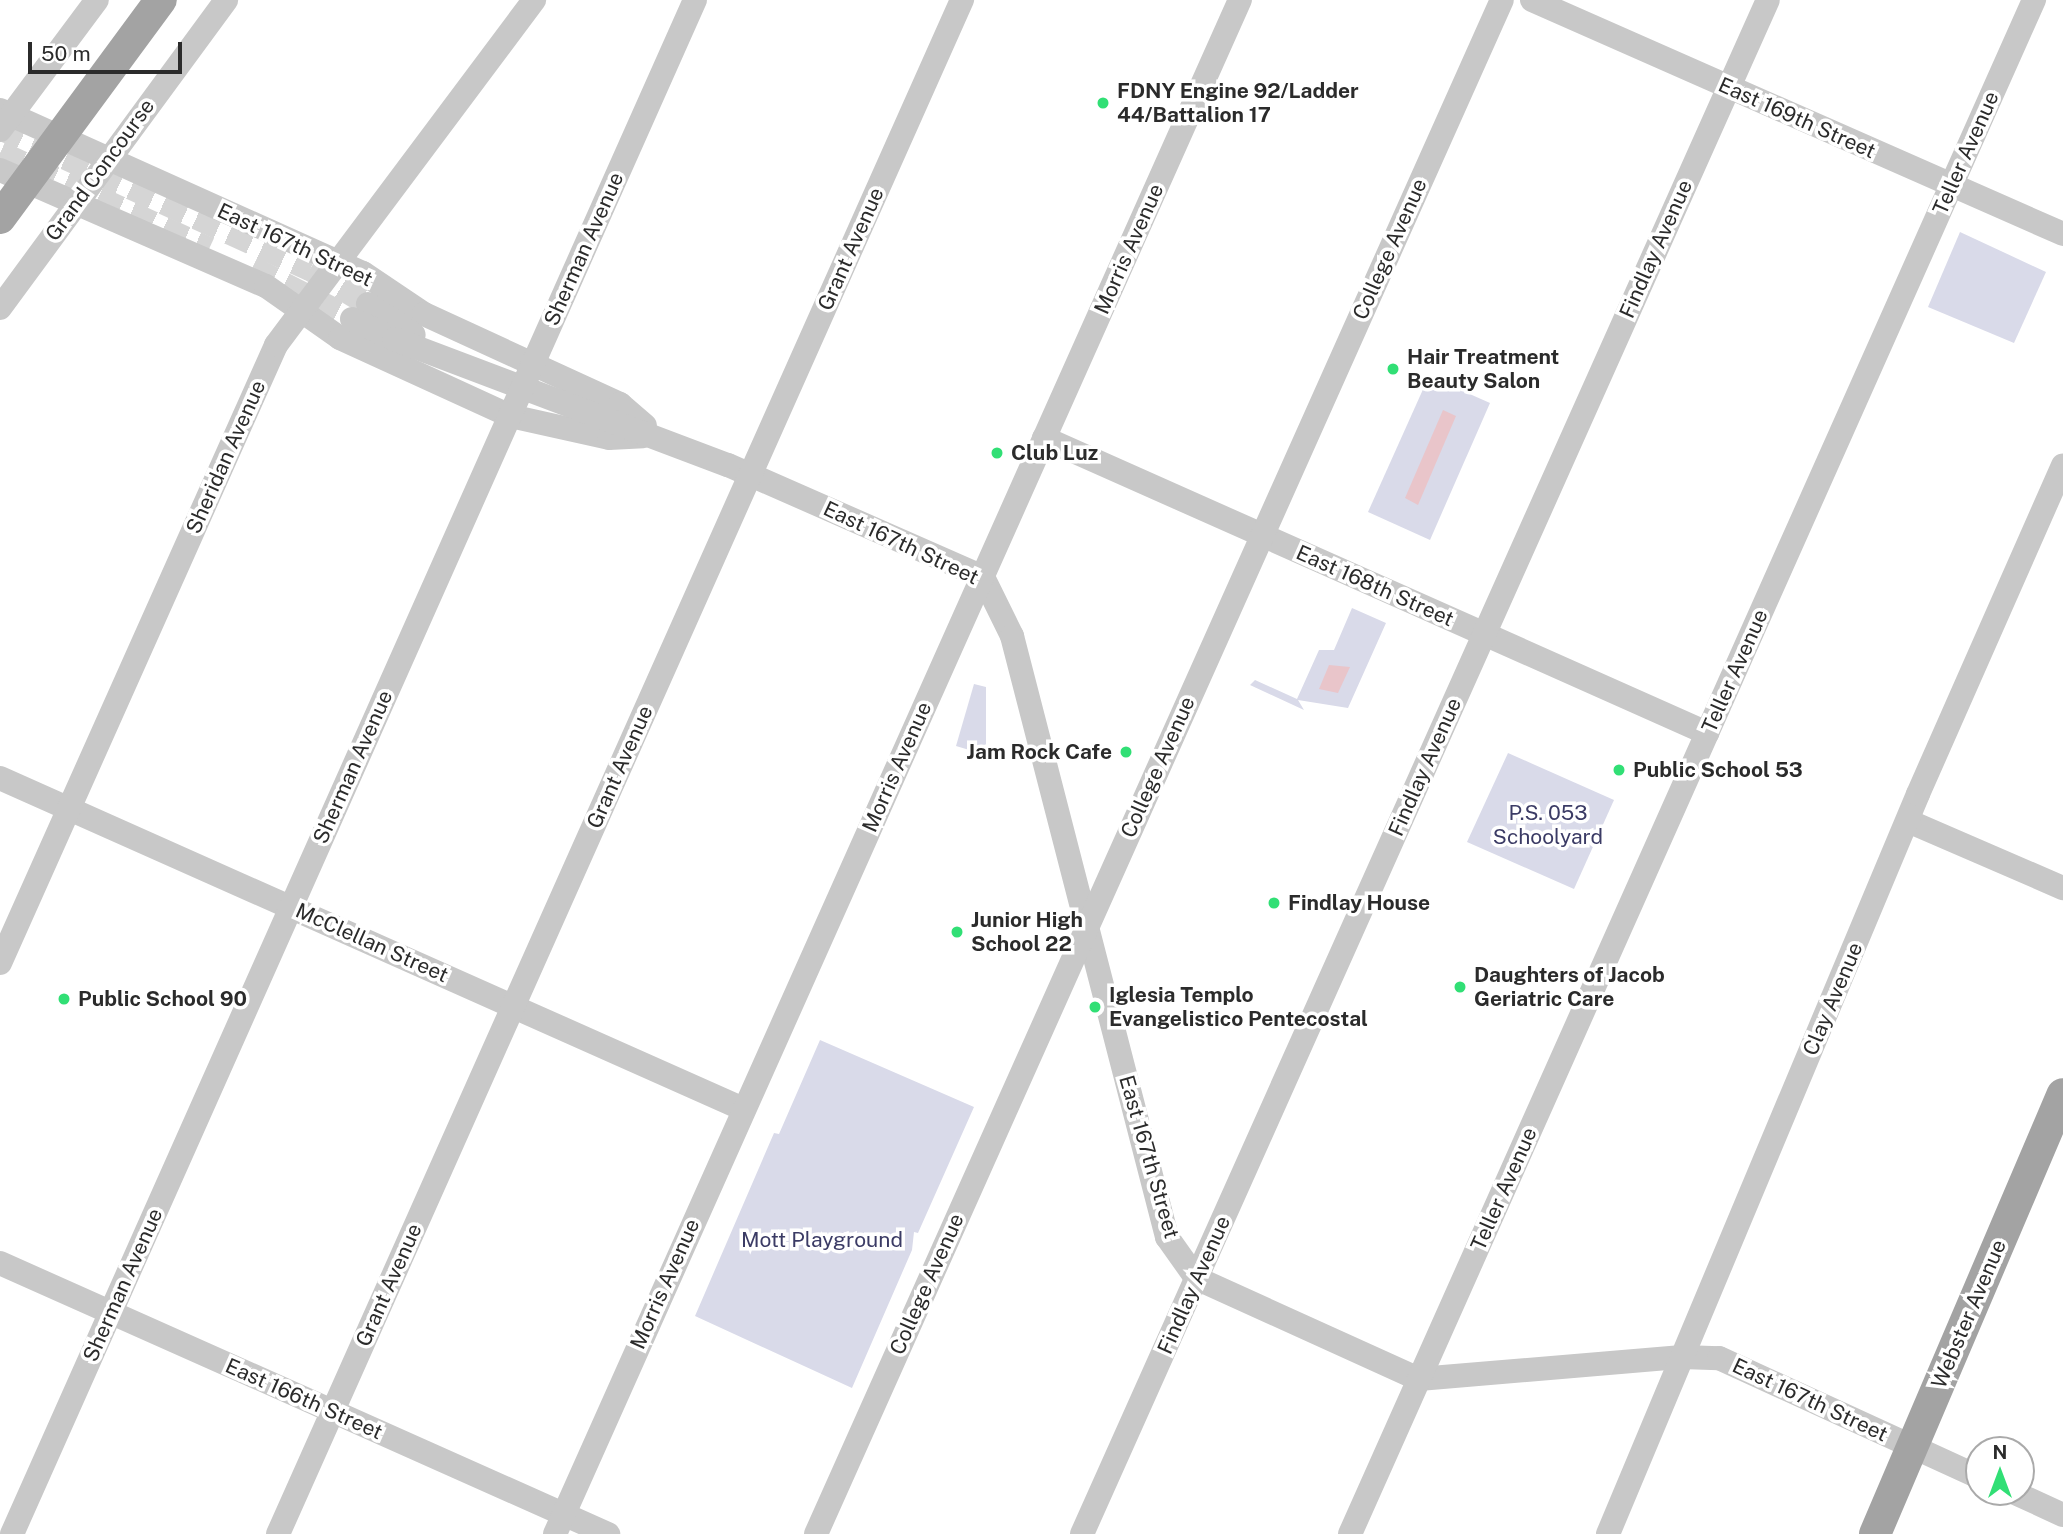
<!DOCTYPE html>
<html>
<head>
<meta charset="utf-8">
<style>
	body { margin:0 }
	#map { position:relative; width:2063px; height:1534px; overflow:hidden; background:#fff; font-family:"Public Sans",sans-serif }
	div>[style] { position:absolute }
	.green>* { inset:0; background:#d9dae9 }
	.water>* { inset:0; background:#e9c5ca }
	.minor-tunnel>* { height:24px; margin-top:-12px; transform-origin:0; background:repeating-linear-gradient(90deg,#d5d5d5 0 24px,transparent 0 36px) }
	.minor>* { height:24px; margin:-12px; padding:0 12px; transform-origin:12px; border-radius:12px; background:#c8c8c8 }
	.major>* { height:32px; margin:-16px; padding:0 16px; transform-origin:16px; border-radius:16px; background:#a3a3a3 }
	.dots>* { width:19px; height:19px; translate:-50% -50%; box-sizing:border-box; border:4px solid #fff; border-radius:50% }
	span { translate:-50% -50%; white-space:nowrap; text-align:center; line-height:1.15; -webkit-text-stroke:7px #fff; paint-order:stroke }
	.poi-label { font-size:21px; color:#2b2b2b; font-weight:700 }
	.left { translate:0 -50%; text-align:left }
	.right { translate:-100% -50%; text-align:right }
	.street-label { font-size:21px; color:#2b2b2b }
	.park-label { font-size:21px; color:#3b3b65 }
	.north { position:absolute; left:1965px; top:1436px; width:70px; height:70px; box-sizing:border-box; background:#fff; border:2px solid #aaa; border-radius:50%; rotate:0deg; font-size:19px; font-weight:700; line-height:28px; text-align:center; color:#2b2b2b }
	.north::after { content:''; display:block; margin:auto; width:24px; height:32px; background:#31df75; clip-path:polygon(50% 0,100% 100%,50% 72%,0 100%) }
	.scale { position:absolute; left:28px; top:42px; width:154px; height:32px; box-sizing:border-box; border:4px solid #2b2b2b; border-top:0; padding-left:9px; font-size:21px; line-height:24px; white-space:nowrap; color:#2b2b2b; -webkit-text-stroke:5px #fff; paint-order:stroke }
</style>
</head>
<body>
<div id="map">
	<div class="green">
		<i style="clip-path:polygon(1960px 232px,2046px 272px,2014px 343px,1928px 307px)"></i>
		<i style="clip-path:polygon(1429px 376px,1490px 403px,1430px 540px,1368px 512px)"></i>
		<i style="clip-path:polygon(1352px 608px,1386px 623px,1348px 708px,1298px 700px,1304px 710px,1250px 685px,1255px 680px,1297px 699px,1319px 650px,1334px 650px)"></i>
		<i style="clip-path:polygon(974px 684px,986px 687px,986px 755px,956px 746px)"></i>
		<i style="clip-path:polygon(1508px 753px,1614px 800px,1574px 889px,1467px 842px)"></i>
		<i style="clip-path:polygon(820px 1040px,974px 1107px,918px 1233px,914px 1232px,912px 1250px,852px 1388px,695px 1316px,774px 1133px,779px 1134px)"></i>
	</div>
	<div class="water">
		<i style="clip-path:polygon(1443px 410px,1456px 416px,1418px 505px,1405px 498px)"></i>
		<i style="clip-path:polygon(1329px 665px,1350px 667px,1338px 693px,1319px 689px)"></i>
	</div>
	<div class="minor-tunnel">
		<i style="left:0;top:128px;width:341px;rotate:24.5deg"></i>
		<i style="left:310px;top:269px;width:68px;rotate:31.1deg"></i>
		<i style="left:0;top:153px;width:230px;rotate:24.7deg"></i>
		<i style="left:252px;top:268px;width:112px;rotate:27deg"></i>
	</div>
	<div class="minor">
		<i style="left:1532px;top:0;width:580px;rotate:23.78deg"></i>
		<i style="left:0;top:110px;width:398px;rotate:24.2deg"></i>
		<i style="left:363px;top:273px;width:73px;rotate:33.9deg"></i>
		<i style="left:424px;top:314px;width:216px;rotate:24.7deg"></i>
		<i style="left:620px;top:404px;width:33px;rotate:41deg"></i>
		<i style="left:0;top:130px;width:162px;rotate:-53.3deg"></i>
		<i style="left:0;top:170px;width:290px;rotate:23.6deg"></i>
		<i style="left:266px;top:286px;width:90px;rotate:35.1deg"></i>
		<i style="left:340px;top:338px;width:187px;rotate:24.6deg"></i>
		<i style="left:510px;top:416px;width:101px;rotate:12.5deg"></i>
		<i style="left:609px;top:438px;width:34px;rotate:-3deg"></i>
		<i style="left:368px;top:304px;width:55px;rotate:34deg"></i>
		<i style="left:0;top:308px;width:382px;rotate:-53.7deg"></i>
		<i style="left:352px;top:319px;width:47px;rotate:25.5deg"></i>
		<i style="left:394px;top:339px;width:357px;rotate:20.7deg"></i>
		<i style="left:728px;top:465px;width:279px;rotate:23.7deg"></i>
		<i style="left:983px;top:577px;width:66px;rotate:63.8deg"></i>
		<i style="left:1012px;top:636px;width:621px;rotate:75.54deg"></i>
		<i style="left:1167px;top:1237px;width:50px;rotate:54.7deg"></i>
		<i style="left:1196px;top:1278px;width:245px;rotate:24.4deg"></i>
		<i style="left:1419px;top:1379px;width:264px;rotate:-4.8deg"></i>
		<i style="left:1682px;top:1357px;width:37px;rotate:2deg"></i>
		<i style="left:1719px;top:1358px;width:286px;rotate:24.6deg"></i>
		<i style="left:1044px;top:438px;width:726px;rotate:23.99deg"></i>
		<i style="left:0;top:778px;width:813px;rotate:24.01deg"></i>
		<i style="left:1908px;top:821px;width:169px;rotate:23.4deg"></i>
		<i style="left:0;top:963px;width:677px;rotate:-65.93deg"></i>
		<i style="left:276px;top:345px;width:431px;rotate:-53.2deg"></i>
		<i style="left:0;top:1263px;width:666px;rotate:24.02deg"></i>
		<i style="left:2013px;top:1492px;width:55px;rotate:24.7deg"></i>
		<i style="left:12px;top:1534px;width:1679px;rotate:-66deg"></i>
		<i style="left:278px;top:1534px;width:1680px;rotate:-65.97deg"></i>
		<i style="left:555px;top:1534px;width:1680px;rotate:-65.94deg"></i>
		<i style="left:816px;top:1534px;width:1680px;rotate:-65.91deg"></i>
		<i style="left:1082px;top:1534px;width:1680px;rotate:-65.91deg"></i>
		<i style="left:1350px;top:1534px;width:1680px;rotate:-65.97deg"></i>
		<i style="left:1608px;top:1534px;width:802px;rotate:-67.27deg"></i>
		<i style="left:1918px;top:794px;width:359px;rotate:-66.2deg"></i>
	</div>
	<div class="major">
		<i style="left:0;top:218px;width:271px;rotate:-53.6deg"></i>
		<i style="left:1875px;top:1534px;width:478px;rotate:-66.9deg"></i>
	</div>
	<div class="dots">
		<i style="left:1103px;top:103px;background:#31df75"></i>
		<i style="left:1393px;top:369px;background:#31df75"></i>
		<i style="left:997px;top:453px;background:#31df75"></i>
		<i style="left:1126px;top:752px;background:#31df75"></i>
		<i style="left:1619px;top:770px;background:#31df75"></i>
		<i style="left:1274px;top:903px;background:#31df75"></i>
		<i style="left:957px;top:932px;background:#31df75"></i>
		<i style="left:1460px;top:987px;background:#31df75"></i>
		<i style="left:64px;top:999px;background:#31df75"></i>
		<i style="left:1095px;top:1007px;background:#31df75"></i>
	</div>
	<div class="poi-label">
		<span class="left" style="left:1117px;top:103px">FDNY Engine 92/Ladder<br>44/Battalion 17</span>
		<span class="left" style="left:1407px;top:369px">Hair Treatment<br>Beauty Salon</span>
		<span class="left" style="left:1011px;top:453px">Club Luz</span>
		<span class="right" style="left:1112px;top:752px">Jam Rock Cafe</span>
		<span class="left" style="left:1633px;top:770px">Public School 53</span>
		<span class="left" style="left:1288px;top:903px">Findlay House</span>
		<span class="left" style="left:971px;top:932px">Junior High<br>School 22</span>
		<span class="left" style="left:1474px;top:987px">Daughters of Jacob<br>Geriatric Care</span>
		<span class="left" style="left:1109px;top:1007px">Iglesia Templo<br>Evangelistico Pentecostal</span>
		<span class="left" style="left:78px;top:999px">Public School 90</span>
	</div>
	<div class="street-label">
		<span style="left:1797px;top:118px;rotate:24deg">East 169th Street</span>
		<span style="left:1966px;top:153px;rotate:-66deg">Teller Avenue</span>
		<span style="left:100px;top:170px;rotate:-54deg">Grand Concourse</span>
		<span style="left:295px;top:245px;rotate:25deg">East 167th Street</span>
		<span style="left:584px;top:249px;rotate:-66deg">Sherman Avenue</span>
		<span style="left:851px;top:249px;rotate:-66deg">Grant Avenue</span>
		<span style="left:1129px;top:249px;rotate:-66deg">Morris Avenue</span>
		<span style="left:1390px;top:249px;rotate:-66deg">College Avenue</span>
		<span style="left:1656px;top:249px;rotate:-66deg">Findlay Avenue</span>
		<span style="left:226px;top:457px;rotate:-66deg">Sheridan Avenue</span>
		<span style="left:901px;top:543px;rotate:25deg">East 167th Street</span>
		<span style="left:1375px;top:586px;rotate:24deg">East 168th Street</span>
		<span style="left:1735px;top:671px;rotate:-66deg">Teller Avenue</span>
		<span style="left:353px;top:767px;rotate:-66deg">Sherman Avenue</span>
		<span style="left:620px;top:767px;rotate:-66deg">Grant Avenue</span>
		<span style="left:897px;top:767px;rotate:-66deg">Morris Avenue</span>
		<span style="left:1158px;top:767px;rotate:-66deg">College Avenue</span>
		<span style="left:1425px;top:767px;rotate:-66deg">Findlay Avenue</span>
		<span style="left:372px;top:943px;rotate:24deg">McClellan Street</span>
		<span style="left:1833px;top:999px;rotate:-67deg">Clay Avenue</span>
		<span style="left:1149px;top:1157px;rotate:74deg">East 167th Street</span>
		<span style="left:1504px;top:1189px;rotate:-66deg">Teller Avenue</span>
		<span style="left:665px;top:1284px;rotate:-66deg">Morris Avenue</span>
		<span style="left:927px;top:1284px;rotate:-66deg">College Avenue</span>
		<span style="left:123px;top:1285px;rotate:-66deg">Sherman Avenue</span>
		<span style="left:389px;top:1285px;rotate:-66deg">Grant Avenue</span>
		<span style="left:1194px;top:1285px;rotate:-66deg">Findlay Avenue</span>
		<span style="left:1969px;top:1314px;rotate:-67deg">Webster Avenue</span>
		<span style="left:304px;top:1399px;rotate:24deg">East 166th Street</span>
		<span style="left:1810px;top:1400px;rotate:25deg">East 167th Street</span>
	</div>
	<div class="park-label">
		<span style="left:1548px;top:825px">P.S. 053<br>Schoolyard</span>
		<span style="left:822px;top:1240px">Mott Playground</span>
	</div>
	<div class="north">N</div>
	<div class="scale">50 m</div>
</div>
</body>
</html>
